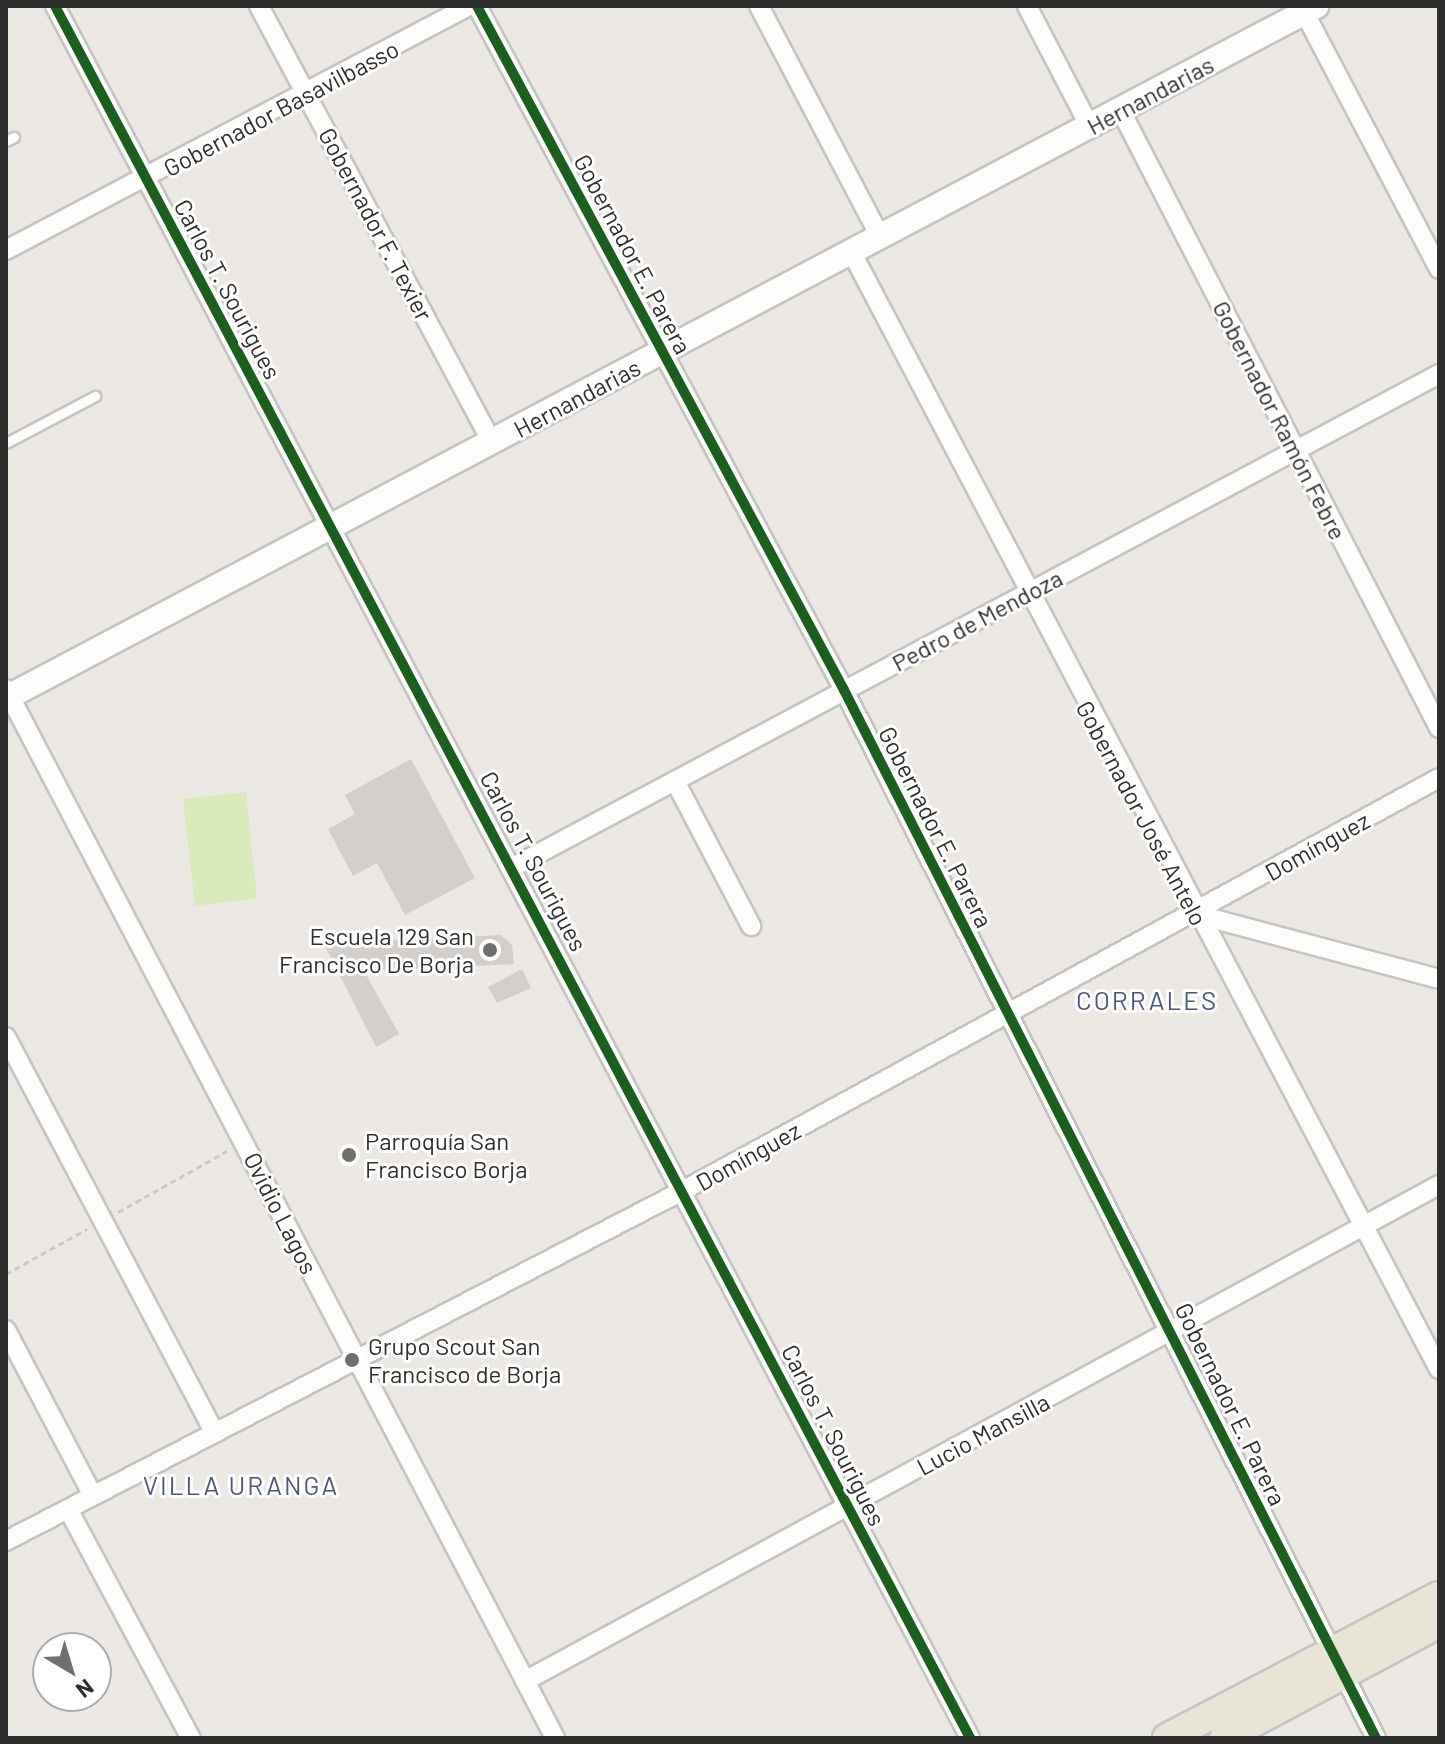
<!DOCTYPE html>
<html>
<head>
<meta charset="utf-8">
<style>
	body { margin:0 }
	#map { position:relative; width:1445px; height:1744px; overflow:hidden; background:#ece8e4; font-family:Barlow,sans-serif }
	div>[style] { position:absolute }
	.pitch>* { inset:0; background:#d9eabb }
	.building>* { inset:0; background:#d1cecb }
	.path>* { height:3px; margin-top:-1.5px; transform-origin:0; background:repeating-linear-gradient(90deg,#c9c9c8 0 6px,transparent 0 10px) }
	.roads { filter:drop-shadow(2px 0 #c5c4c5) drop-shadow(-2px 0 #c5c4c5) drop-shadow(0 2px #c5c4c5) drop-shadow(0 -2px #c5c4c5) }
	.lane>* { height:9px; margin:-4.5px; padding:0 4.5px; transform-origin:4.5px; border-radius:4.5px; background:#fcfcfb }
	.street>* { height:18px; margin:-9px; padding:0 9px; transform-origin:9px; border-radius:9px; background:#fcfcfb }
	.secondary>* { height:24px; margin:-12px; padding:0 12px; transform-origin:12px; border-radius:12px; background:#fcfcfb }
	.primary>* { height:28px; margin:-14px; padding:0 14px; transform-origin:14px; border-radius:14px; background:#e8e4d6 }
	.cycleway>* { height:10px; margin:-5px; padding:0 5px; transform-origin:5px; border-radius:5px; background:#1b5e20 }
	.dots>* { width:22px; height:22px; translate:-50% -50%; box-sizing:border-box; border:4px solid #fff; border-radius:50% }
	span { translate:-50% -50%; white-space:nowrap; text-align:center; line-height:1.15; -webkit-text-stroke:6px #fff; paint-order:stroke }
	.street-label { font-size:24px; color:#2e2e2e }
	.poi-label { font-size:24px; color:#2e2e2e }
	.right { translate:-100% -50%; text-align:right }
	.left { translate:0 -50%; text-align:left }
	.neighbourhood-label { font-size:26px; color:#4d5680; letter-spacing:2px }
	.frame { position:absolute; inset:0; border:8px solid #2e2e2e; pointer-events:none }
	.north { position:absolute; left:32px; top:1632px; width:80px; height:80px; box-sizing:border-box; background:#fff; border:2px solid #ababab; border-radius:50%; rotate:142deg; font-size:22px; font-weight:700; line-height:32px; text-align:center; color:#2e2e2e }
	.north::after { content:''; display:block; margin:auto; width:28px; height:36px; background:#706f6e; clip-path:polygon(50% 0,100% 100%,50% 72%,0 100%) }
</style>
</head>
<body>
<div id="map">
	<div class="pitch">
		<i style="clip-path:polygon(246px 792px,257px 898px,195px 906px,183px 799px)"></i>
	</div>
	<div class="building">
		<i style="clip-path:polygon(411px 759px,475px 878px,405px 915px,377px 863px,353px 876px,328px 829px,355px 814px,345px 795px)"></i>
		<i style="clip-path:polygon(501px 935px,512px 945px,514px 964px,364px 971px,399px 1034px,376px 1047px,324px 944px)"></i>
		<i style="clip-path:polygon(522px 969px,531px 988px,497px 1003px,488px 987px)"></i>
	</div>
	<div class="path">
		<i style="left:118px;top:1212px;width:125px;rotate:-29.2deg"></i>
		<i style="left:6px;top:1274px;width:93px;rotate:-29.1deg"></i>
	</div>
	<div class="roads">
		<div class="lane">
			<i style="left:6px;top:141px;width:9px;rotate:-27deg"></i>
			<i style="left:6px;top:443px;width:101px;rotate:-27.8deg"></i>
		</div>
		<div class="street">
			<i style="left:55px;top:6px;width:1959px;rotate:62.15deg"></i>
			<i style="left:259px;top:6px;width:495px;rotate:61.9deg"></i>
			<i style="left:477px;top:6px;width:776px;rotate:61.78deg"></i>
			<i style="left:844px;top:690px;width:1175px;rotate:63.09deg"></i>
			<i style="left:759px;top:6px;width:260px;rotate:62.3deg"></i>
			<i style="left:1027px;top:6px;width:136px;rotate:62.5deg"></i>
			<i style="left:1301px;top:6px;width:297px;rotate:62.3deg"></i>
			<i style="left:1121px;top:111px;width:694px;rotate:62.73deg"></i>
			<i style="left:6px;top:250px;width:523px;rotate:-27.79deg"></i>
			<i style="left:852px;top:253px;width:1261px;rotate:62.26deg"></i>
			<i style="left:6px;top:689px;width:1184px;rotate:62.37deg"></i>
			<i style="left:675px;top:781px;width:164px;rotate:62.3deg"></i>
			<i style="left:515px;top:866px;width:1047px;rotate:-28.03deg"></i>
			<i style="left:1195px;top:914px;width:253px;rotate:14.9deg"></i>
			<i style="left:6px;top:1037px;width:446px;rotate:62.2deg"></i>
			<i style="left:6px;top:1330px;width:187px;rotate:62.3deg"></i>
			<i style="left:68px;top:1509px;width:260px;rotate:61.8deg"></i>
			<i style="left:6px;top:1541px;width:763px;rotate:-27.37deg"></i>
			<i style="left:684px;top:1190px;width:860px;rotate:-28.62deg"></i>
			<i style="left:525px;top:1681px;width:1040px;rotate:-28.49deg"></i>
		</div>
		<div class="secondary">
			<i style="left:6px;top:698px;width:1482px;rotate:-27.84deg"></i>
		</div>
		<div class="primary">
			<i style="left:1167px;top:1738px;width:307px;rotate:-27.6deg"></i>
			<i style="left:1224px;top:1738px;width:244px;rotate:-28.1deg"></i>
		</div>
	</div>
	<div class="cycleway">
		<i style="left:55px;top:6px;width:1959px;rotate:62.15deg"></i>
		<i style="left:477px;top:6px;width:776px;rotate:61.78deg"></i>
		<i style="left:844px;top:690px;width:1175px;rotate:63.09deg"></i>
	</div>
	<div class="dots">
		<i style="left:490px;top:950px;background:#706f6e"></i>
		<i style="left:349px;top:1155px;background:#706f6e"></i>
		<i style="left:352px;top:1360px;background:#706f6e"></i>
	</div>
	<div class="street-label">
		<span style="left:1150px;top:95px;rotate:-28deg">Hernandarias</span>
		<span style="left:281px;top:108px;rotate:-28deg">Gobernador Basavilbasso</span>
		<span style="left:376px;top:224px;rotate:62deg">Gobernador F. Texier</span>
		<span style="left:633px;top:254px;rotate:62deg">Gobernador E. Parera</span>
		<span style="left:228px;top:289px;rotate:62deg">Carlos T. Sourigues</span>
		<span style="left:577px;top:398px;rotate:-28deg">Hernandarias</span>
		<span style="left:1280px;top:420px;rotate:63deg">Gobernador Ramón Febre</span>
		<span style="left:977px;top:620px;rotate:-28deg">Pedro de Mendoza</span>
		<span style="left:1142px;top:813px;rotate:62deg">Gobernador José Antelo</span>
		<span style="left:936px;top:827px;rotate:63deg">Gobernador E. Parera</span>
		<span style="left:1317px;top:846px;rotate:-29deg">Domínguez</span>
		<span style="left:534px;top:861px;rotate:62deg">Carlos T. Sourigues</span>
		<span style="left:748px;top:1156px;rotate:-29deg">Domínguez</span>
		<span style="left:281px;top:1213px;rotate:63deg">Ovidio Lagos</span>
		<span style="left:1231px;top:1404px;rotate:64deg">Gobernador E. Parera</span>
		<span style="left:983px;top:1434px;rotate:-28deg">Lucio Mansilla</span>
		<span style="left:834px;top:1435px;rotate:63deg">Carlos T. Sourigues</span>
	</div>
	<div class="poi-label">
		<span class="right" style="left:474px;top:950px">Escuela 129 San<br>Francisco De Borja</span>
		<span class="left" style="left:365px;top:1155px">Parroquía San<br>Francisco Borja</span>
		<span class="left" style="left:368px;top:1360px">Grupo Scout San<br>Francisco de Borja</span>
	</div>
	<div class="neighbourhood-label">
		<span style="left:1147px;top:1000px">CORRALES</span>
		<span style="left:241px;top:1485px">VILLA URANGA</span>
	</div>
	<div class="frame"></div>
	<div class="north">N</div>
</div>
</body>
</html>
